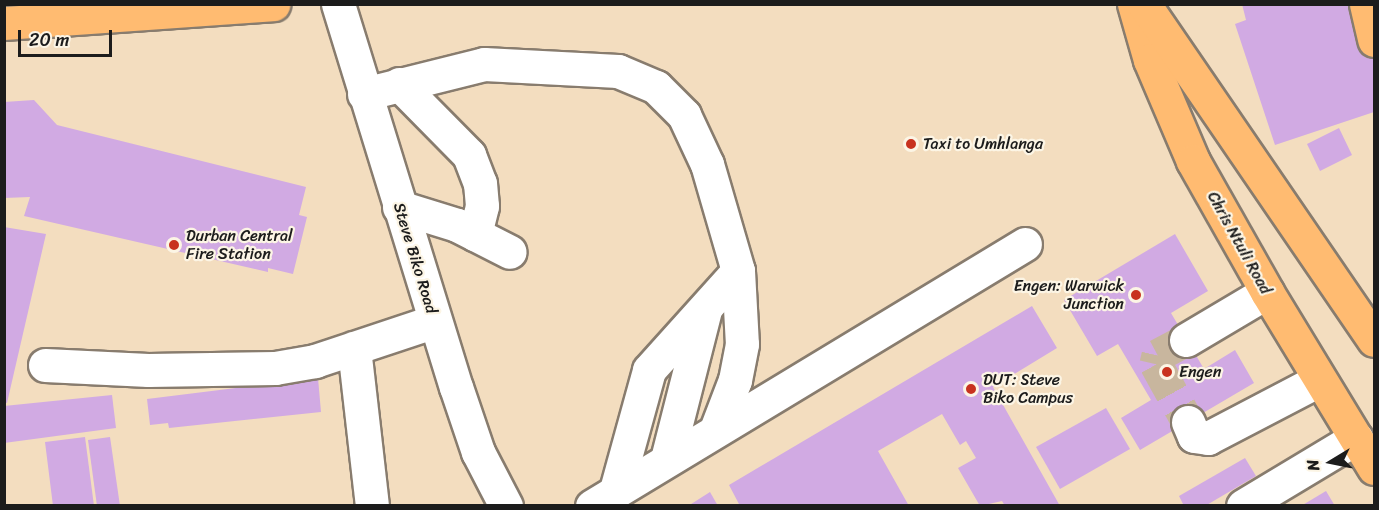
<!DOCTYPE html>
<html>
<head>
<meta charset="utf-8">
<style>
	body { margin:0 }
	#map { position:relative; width:1379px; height:510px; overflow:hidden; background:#f3ddbf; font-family:Sriracha,sans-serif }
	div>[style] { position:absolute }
	.building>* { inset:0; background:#d1aae3 }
	.minor-tunnel>* { height:33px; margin-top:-16.5px; transform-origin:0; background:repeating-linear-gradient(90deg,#c8b69e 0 33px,transparent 0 49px) }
	.roads { filter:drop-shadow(2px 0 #887c6e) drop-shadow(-2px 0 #887c6e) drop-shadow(0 2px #887c6e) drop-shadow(0 -2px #887c6e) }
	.minor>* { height:33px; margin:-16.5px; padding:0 16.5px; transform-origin:16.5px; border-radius:16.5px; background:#fff }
	.major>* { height:33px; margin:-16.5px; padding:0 16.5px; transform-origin:16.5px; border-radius:16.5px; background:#ffbb71 }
	.highway>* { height:33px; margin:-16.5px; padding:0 16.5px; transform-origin:16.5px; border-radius:16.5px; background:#ffbb71 }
	.dots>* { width:16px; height:16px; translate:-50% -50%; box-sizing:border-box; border:3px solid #fcf5e5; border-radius:50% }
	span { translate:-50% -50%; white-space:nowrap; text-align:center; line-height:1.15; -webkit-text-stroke:4.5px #fcf5e5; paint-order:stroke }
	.poi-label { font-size:16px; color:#1c1c1c }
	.left { translate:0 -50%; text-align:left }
	.right { translate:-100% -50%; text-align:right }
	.street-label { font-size:16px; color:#1c1c1c }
	.frame { position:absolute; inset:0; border:6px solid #1c1c1c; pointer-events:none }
	.north { position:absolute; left:1301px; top:432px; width:60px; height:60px; -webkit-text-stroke:4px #fcf5e5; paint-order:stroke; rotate:260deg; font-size:16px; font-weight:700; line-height:24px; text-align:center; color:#1c1c1c }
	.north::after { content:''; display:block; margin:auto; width:21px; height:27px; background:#1c1c1c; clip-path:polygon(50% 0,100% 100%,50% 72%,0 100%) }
	.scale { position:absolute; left:18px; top:30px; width:94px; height:27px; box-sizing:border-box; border:3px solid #1c1c1c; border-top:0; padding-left:8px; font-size:18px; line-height:21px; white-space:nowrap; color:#1c1c1c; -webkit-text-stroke:4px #fcf5e5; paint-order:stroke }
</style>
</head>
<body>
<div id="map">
	<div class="building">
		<i style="clip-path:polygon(1242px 4px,1374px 4px,1374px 112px,1275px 145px,1235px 24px,1246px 20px)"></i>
		<i style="clip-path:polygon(34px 100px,57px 125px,306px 187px,299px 215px,307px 217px,293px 274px,268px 268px,268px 272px,24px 216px,30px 197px,4px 198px,4px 102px)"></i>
		<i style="clip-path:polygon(1339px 128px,1352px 155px,1320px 171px,1307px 144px)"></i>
		<i style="clip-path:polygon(4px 227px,46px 234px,7px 403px,4px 402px)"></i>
		<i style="clip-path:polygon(1175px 234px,1208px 291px,1171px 313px,1204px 369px,1235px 350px,1254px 383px,1140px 450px,1121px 418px,1151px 400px,1118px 344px,1097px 356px,1064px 300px)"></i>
		<i style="clip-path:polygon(1032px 306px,1057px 348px,993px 387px,1060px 506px,1005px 506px,1002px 501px,980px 506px,958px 468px,976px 458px,966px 441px,960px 445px,942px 414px,878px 451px,909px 506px,740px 506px,729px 485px)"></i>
		<i style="clip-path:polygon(318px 378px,321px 412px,169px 428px,168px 423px,150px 425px,147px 399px)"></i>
		<i style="clip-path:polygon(112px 395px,116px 428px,4px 443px,4px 406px)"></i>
		<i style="clip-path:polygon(1106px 408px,1130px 449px,1060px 489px,1036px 447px)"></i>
		<i style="clip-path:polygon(85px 437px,94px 506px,53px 506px,45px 442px)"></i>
		<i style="clip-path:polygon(110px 437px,120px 506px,97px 506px,88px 440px)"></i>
		<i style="clip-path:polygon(1245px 458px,1256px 476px,1205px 506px,1184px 506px,1179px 496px)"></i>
		<i style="clip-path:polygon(1326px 491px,1335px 506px,1301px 506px)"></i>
		<i style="clip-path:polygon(710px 492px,718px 506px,688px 506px)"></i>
	</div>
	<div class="minor-tunnel">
		<i style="left:1186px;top:340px;width:32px;rotate:152deg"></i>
		<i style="left:1158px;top:355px;width:9px;rotate:103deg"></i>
		<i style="left:1156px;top:364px;width:66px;rotate:61.1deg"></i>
	</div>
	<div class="roads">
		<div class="minor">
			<i style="left:338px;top:4px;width:401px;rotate:72.9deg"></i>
			<i style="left:456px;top:387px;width:69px;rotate:71.3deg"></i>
			<i style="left:478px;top:452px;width:61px;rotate:62.6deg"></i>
			<i style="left:399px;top:84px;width:100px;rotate:45.4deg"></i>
			<i style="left:469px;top:155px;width:30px;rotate:69deg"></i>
			<i style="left:480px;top:183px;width:23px;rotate:85deg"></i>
			<i style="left:482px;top:206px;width:29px;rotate:104deg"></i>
			<i style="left:364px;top:94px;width:124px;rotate:-14deg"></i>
			<i style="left:484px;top:64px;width:134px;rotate:3deg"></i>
			<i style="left:618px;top:71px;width:41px;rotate:22.8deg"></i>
			<i style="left:656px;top:87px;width:40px;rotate:45deg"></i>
			<i style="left:684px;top:115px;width:54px;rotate:64.9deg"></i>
			<i style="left:707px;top:164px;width:111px;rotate:73.8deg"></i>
			<i style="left:738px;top:271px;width:73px;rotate:86.9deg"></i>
			<i style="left:742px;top:344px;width:37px;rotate:101deg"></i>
			<i style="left:735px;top:380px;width:50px;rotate:111deg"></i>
			<i style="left:399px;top:207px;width:61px;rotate:17.2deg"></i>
			<i style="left:457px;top:225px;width:59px;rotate:27deg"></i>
			<i style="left:1186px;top:340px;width:94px;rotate:-30.7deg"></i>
			<i style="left:354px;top:348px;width:159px;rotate:83.5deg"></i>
			<i style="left:45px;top:365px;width:103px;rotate:2.8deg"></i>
			<i style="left:148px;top:370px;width:127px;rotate:-0.9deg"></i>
			<i style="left:275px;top:368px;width:41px;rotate:-9.9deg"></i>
			<i style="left:315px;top:361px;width:126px;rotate:-18.4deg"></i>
			<i style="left:1188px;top:422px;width:15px;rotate:67deg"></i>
			<i style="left:1194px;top:436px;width:14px;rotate:8deg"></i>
			<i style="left:1208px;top:438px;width:125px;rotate:-27.6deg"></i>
			<i style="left:667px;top:459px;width:154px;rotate:-75.7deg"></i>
			<i style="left:616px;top:490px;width:124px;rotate:-74.6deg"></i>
			<i style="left:649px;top:370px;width:133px;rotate:-48deg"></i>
			<i style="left:592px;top:506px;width:506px;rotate:-31.18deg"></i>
			<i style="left:1243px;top:506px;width:132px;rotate:-31deg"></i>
		</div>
		<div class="major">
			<i style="left:1134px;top:4px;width:58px;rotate:74.1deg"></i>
			<i style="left:1150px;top:60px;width:110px;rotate:66.9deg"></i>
			<i style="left:1193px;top:161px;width:150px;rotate:60.5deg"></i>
			<i style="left:1267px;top:292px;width:206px;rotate:58.7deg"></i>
			<i style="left:4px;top:23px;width:270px;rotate:-4deg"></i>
		</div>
		<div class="highway">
			<i style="left:1144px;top:4px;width:407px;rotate:55.6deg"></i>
			<i style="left:1366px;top:4px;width:37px;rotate:77deg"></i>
		</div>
	</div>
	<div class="dots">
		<i style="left:911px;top:144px;background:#c8321e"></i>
		<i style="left:174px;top:245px;background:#c8321e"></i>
		<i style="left:1136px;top:295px;background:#c8321e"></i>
		<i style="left:1167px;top:372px;background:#c8321e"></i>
		<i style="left:971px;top:389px;background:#c8321e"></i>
	</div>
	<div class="poi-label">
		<span class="left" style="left:923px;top:144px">Taxi to Umhlanga</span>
		<span class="left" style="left:186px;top:245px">Durban Central<br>Fire Station</span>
		<span class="right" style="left:1124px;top:295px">Engen: Warwick<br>Junction</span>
		<span class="left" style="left:1179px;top:372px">Engen</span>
		<span class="left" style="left:983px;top:389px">DUT: Steve<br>Biko Campus</span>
	</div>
	<div class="street-label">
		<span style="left:1239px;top:243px;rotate:61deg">Chris Ntuli Road</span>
		<span style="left:415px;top:258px;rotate:73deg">Steve Biko Road</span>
	</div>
	<div class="frame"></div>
	<div class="north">N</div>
	<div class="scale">20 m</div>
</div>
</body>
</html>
